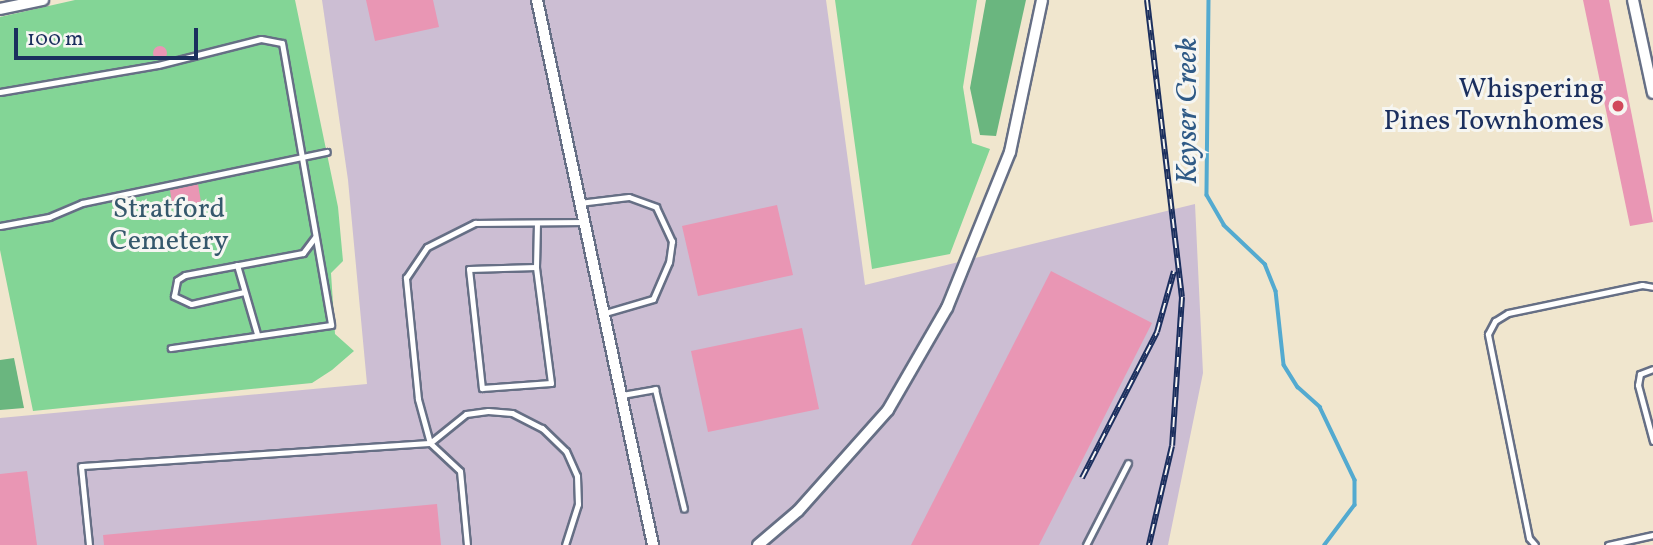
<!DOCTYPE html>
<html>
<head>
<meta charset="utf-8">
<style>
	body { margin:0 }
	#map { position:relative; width:1653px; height:545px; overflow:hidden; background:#f0e6ce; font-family:Vollkorn,serif }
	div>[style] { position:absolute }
	.industrial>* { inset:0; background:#ccbed3 }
	.green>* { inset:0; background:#83d596 }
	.forest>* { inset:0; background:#6ab67f }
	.stream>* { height:3.5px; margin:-1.75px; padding:0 1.75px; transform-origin:1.75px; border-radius:1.75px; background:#53aad0 }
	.building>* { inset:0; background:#e996b4 }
	.round { border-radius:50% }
	.roads { filter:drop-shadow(2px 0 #666f85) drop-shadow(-2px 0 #666f85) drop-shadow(0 2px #666f85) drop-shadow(0 -2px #666f85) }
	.service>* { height:5px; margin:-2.5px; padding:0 2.5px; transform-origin:2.5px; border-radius:2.5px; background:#fff }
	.minor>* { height:10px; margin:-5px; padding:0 5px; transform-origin:5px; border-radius:5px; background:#fff }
	.rail>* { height:6px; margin-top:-3px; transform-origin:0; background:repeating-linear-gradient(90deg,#f6f6f2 0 10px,#1b2f5e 0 20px); box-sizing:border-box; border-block:2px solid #1b2f5e }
	.dots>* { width:19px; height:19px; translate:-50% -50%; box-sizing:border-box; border:4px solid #f6f6f2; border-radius:50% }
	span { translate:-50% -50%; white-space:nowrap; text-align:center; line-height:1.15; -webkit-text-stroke:6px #f6f6f2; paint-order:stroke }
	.poi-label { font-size:28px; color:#1b2f5e }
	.right { translate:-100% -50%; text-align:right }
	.park-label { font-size:28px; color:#35586c }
	.water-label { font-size:30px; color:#2f5a86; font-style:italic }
	.scale { position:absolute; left:14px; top:28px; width:184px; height:32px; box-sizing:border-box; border:4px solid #1b2f5e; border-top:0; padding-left:9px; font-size:21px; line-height:24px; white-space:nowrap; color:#1b2f5e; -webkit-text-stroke:5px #f6f6f2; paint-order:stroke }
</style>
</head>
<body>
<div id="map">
	<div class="industrial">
		<i style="clip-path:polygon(322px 0,826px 0,865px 285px,1195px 204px,1203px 373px,1168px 545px,0 545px,0 418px,367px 384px,348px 180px)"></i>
	</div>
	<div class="green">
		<i style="clip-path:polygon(75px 0,295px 0,338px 207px,343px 261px,331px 273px,335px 334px,354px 351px,332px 370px,312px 383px,33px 411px,0 250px,0 17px)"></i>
		<i style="clip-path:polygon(835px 0,977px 0,963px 87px,972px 143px,990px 149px,950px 254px,872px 269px)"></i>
	</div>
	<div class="forest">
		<i style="clip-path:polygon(986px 0,1026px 0,996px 136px,980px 135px,970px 88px)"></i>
		<i style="clip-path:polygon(14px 358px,24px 408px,0 410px,0 360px)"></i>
	</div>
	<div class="stream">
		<i style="left:1209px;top:0;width:195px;rotate:90.6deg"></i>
		<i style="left:1207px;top:195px;width:34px;rotate:60deg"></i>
		<i style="left:1224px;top:225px;width:57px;rotate:43.6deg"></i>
		<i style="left:1265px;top:264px;width:29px;rotate:68deg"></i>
		<i style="left:1276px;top:291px;width:74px;rotate:83.8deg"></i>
		<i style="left:1284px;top:365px;width:26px;rotate:58deg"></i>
		<i style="left:1298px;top:387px;width:30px;rotate:42deg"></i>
		<i style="left:1320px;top:407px;width:81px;rotate:64.4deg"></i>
		<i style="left:1355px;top:480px;width:25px;rotate:90deg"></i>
		<i style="left:1355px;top:505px;width:50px;rotate:126.9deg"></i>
	</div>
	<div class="building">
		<i style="clip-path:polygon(366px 0,433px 0,439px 27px,375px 41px)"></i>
		<i style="clip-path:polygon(1583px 0,1609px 0,1653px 222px,1630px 226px)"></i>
		<i class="round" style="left:153px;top:46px;width:14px;height:14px"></i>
		<i style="clip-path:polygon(198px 184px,201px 202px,179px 207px,172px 204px,170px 190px)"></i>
		<i style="clip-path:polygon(777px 205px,793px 275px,698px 296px,682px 226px)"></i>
		<i style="clip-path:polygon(1051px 271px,1152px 323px,1039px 545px,911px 545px)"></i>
		<i style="clip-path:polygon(802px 328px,819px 409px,708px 432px,691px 351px)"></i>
		<i style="clip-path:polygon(27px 471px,37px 545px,0 545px,0 474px)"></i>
		<i style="clip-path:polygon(437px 504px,441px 545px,104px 545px,103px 535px)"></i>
	</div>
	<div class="roads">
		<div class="service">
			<i style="left:0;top:92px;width:160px;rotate:-9.7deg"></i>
			<i style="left:158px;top:65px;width:106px;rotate:-14.2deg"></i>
			<i style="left:261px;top:39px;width:21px;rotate:11deg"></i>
			<i style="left:282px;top:43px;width:286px;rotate:80.1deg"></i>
			<i style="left:331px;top:325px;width:162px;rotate:171.8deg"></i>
			<i style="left:579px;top:203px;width:50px;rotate:-6.8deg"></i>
			<i style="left:629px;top:197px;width:29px;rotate:20deg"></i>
			<i style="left:656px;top:207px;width:38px;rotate:65deg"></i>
			<i style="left:672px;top:241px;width:21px;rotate:98deg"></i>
			<i style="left:669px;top:262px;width:40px;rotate:113.4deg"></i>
			<i style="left:653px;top:299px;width:53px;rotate:163.6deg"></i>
			<i style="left:0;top:226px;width:50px;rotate:-10.4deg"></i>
			<i style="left:49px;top:217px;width:36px;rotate:-23deg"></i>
			<i style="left:82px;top:203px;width:250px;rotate:-11.8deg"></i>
			<i style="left:237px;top:265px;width:72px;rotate:73.8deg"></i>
			<i style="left:536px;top:267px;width:67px;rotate:178.3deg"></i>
			<i style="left:469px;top:269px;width:120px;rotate:83.8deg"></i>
			<i style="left:482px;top:388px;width:69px;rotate:-4.1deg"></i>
			<i style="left:551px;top:383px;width:117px;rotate:-97.4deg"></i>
			<i style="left:536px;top:267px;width:44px;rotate:-88.7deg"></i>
			<i style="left:244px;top:292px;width:54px;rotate:167.2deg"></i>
			<i style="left:191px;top:304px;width:19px;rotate:-155deg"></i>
			<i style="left:174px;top:296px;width:16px;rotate:-79deg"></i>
			<i style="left:177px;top:280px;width:9px;rotate:-32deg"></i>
			<i style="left:185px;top:275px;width:120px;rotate:-10.6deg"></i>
			<i style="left:303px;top:253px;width:20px;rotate:-53deg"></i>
			<i style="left:1653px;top:369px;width:14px;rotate:159deg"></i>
			<i style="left:1640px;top:374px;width:11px;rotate:100deg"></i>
			<i style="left:1638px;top:385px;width:58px;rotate:75deg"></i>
			<i style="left:622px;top:395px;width:34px;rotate:-10deg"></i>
			<i style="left:655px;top:389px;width:123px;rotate:76.4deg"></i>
			<i style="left:89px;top:545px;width:79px;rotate:-95.8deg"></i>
			<i style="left:81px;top:466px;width:350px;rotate:-3.8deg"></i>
			<i style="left:430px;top:443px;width:46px;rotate:-38.9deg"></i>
			<i style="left:466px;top:414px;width:22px;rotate:-8deg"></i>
			<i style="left:488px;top:411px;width:24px;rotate:5deg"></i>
			<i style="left:512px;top:413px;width:34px;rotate:27deg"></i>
			<i style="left:542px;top:428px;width:33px;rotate:44deg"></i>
			<i style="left:566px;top:451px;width:27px;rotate:66deg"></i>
			<i style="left:577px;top:476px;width:28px;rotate:88deg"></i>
			<i style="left:578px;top:504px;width:43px;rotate:107.6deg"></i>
			<i style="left:467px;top:545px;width:74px;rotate:-95.4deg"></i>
			<i style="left:460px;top:471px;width:41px;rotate:-137deg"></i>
			<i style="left:430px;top:443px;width:46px;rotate:-105.3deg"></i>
			<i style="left:418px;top:399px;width:122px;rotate:-95.7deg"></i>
			<i style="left:406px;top:278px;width:37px;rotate:-56deg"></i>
			<i style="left:427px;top:247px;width:54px;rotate:-26.6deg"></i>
			<i style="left:475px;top:223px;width:108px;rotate:-0.5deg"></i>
			<i style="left:1086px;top:545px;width:92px;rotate:-62.9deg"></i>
			<i style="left:1535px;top:545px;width:9px;rotate:-131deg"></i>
			<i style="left:1529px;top:538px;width:208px;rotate:-101.4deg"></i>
			<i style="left:1488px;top:334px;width:15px;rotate:-62deg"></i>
			<i style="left:1495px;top:321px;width:15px;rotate:-32deg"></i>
			<i style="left:1508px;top:313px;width:137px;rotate:-11.8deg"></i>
			<i style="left:1642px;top:285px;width:11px;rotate:10deg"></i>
			<i style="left:1608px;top:545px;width:46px;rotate:-12.5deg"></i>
		</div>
		<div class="minor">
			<i style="left:537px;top:0;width:557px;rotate:77.98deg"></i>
			<i style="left:1633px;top:0;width:95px;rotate:77.9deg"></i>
			<i style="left:0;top:9px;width:44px;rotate:-11.8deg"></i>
			<i style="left:758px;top:545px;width:52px;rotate:-40.4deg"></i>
			<i style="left:798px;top:511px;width:135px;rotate:-48.3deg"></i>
			<i style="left:888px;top:410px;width:118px;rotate:-60deg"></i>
			<i style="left:947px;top:308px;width:168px;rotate:-68deg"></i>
			<i style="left:1010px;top:152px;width:155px;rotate:-78.1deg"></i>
		</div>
	</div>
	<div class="rail">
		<i style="left:1147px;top:0;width:299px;rotate:83.3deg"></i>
		<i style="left:1182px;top:297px;width:149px;rotate:93.8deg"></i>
		<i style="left:1172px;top:446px;width:102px;rotate:103.1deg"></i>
		<i style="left:1082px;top:478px;width:164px;rotate:-62.8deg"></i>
		<i style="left:1157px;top:332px;width:63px;rotate:-74.4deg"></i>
	</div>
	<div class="dots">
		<i style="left:1618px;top:106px;background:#d1495b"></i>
	</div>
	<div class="poi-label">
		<span class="right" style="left:1604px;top:106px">Whispering<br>Pines Townhomes</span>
	</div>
	<div class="park-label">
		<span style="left:169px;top:226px">Stratford<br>Cemetery</span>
	</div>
	<div class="water-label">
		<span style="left:1188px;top:111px;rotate:-90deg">Keyser Creek</span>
	</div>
	<div class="scale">100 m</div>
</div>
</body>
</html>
